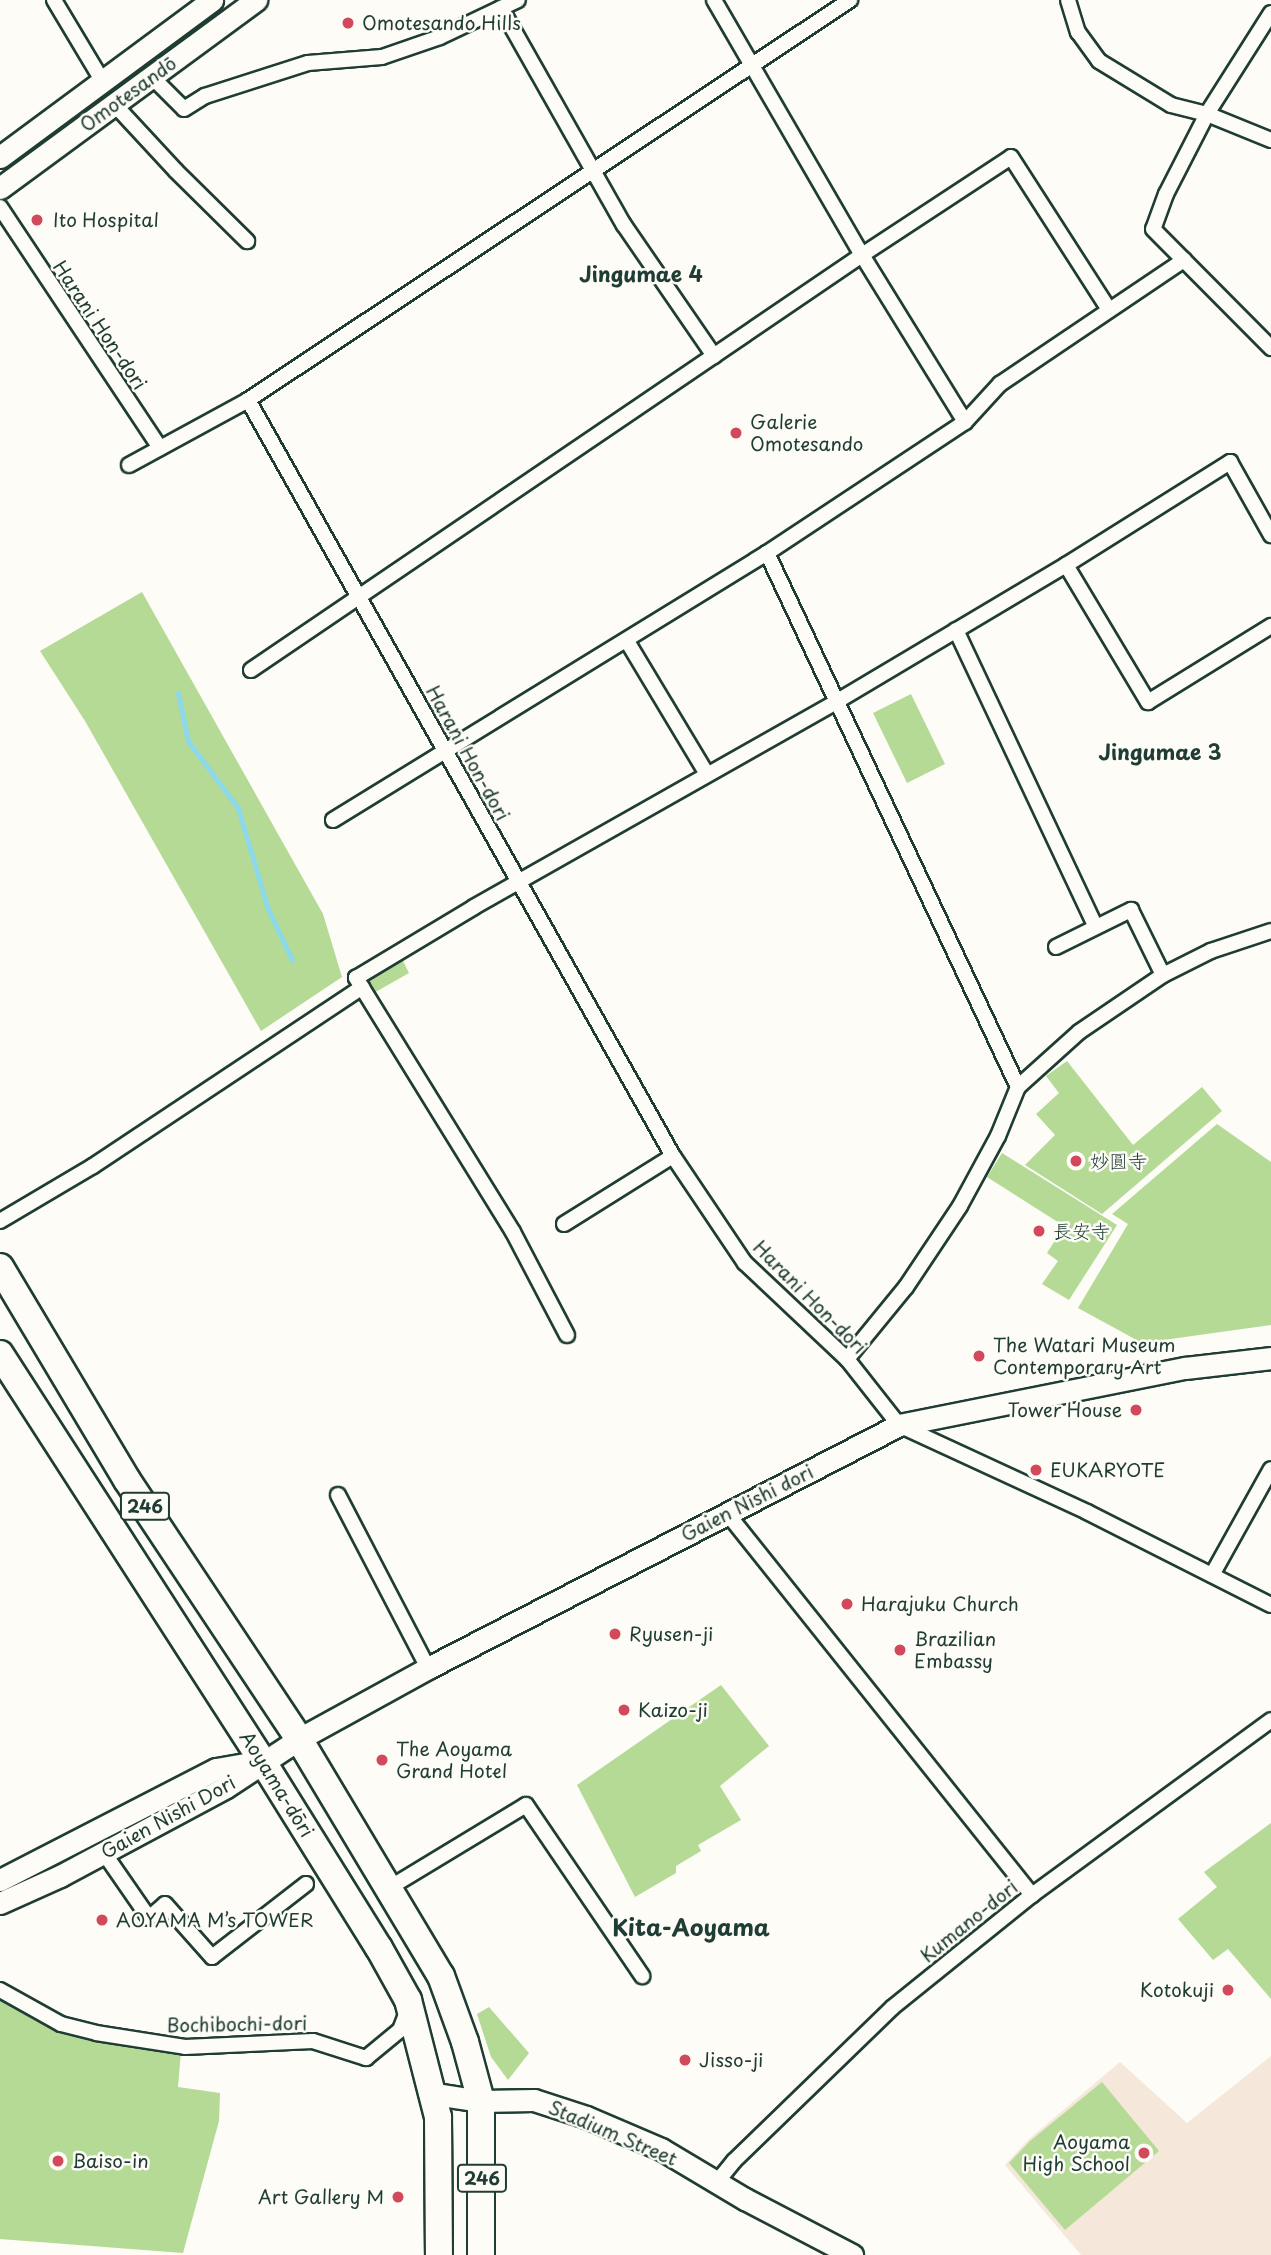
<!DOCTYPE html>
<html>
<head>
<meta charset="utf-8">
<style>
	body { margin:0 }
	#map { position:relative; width:1271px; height:2255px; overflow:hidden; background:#fdfcf7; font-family:"Playpen Sans","Klee One",sans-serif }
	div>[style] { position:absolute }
	.built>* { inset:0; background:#f5e7d9 }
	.green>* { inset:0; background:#b5da95 }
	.stream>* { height:5px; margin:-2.5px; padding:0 2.5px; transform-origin:2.5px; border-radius:2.5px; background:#8cd9eb }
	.roads { filter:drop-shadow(2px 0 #1f3d34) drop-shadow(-2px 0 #1f3d34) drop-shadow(0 2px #1f3d34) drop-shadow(0 -2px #1f3d34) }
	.street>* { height:14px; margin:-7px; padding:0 7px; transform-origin:7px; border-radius:7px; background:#fdfcf7 }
	.secondary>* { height:21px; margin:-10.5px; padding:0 10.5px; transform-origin:10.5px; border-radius:10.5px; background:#fdfcf7 }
	.highway>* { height:26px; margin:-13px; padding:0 13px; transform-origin:13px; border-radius:13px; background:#fdfcf7 }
	.dots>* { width:19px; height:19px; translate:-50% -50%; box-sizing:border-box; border:4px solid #fdfcf7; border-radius:50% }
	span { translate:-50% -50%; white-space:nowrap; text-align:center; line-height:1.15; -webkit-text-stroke:5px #fdfcf7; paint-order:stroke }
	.shield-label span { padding:2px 5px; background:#fdfcf7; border:2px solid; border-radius:5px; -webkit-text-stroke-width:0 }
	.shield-label { font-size:18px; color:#1f3d34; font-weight:700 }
	.poi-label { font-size:19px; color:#1f3d34 }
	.left { translate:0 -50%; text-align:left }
	.right { translate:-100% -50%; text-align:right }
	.street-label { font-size:19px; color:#1f3d34 }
	.neighbourhood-label { font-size:21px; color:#1f3d34; font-weight:700 }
	.quarter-label { font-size:23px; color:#1f3d34; font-weight:700 }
</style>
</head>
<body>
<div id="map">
	<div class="built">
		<i style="clip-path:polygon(1271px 2056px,1271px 2255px,1081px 2255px,1005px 2165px,1028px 2140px,1120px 2062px,1187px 2123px)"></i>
	</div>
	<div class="green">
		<i style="clip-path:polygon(142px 592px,323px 914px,342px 977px,261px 1031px,85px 721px,40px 651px)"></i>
		<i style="clip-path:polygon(911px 694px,945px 764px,907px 783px,873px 713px)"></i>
		<i style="clip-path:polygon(401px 957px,409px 973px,372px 994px,363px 978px)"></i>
		<i style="clip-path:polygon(1067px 1061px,1133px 1145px,1202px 1087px,1222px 1111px,1102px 1214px,1025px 1165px,1055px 1135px,1036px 1114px,1059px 1093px,1046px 1076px)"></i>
		<i style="clip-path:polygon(1217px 1124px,1271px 1162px,1271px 1325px,1142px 1343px,1078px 1308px,1128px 1224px,1112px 1214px)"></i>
		<i style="clip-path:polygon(1002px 1153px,1117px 1225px,1069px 1300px,1042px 1284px,1058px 1261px,1047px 1253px,1064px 1226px,987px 1177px)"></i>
		<i style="clip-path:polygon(721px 1685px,769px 1746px,720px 1786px,741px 1820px,698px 1845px,701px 1851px,676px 1866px,676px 1873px,635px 1897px,577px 1785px)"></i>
		<i style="clip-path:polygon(1271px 1823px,1271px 1999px,1228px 1949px,1213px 1960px,1178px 1919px,1217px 1887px,1204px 1872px)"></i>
		<i style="clip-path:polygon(0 1995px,99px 2036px,156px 2050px,181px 2051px,178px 2087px,220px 2093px,219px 2121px,183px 2253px,0 2239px)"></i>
		<i style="clip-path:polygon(489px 2007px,529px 2053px,508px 2080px,491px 2057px,477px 2014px)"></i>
		<i style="clip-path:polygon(1102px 2082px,1159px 2151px,1065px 2230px,1009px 2163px,1030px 2141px)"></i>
	</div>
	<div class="stream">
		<i style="left:178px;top:693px;width:49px;rotate:78.2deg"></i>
		<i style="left:188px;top:741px;width:84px;rotate:53.3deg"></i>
		<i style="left:238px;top:808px;width:105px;rotate:73.5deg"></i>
		<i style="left:268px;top:909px;width:56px;rotate:64.8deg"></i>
	</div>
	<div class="roads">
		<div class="street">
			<i style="left:54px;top:0;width:96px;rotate:59.1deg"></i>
			<i style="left:714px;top:0;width:295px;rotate:59.9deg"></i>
			<i style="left:862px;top:255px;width:196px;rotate:58.3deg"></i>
			<i style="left:1068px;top:0;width:34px;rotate:73deg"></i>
			<i style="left:1078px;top:32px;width:36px;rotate:54deg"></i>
			<i style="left:1099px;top:61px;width:84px;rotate:31.4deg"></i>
			<i style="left:1171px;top:105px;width:37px;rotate:14deg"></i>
			<i style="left:1207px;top:114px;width:69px;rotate:22.1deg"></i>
			<i style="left:501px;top:8px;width:249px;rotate:60.5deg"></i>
			<i style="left:624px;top:225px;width:159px;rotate:55.5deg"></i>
			<i style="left:1271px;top:13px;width:120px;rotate:122.4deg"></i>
			<i style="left:1207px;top:114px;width:90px;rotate:117.1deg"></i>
			<i style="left:1166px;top:194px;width:37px;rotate:110deg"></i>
			<i style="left:1153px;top:229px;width:168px;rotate:45.2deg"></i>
			<i style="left:152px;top:77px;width:45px;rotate:45deg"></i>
			<i style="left:184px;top:109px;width:25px;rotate:-32deg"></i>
			<i style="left:205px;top:96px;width:108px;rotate:-17.8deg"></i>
			<i style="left:308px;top:63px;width:74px;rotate:-4.6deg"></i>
			<i style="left:382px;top:57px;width:61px;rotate:-19deg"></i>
			<i style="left:440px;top:37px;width:86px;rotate:-25.4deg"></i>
			<i style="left:114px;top:104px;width:91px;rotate:47.2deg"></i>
			<i style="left:176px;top:171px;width:100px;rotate:44.6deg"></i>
			<i style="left:0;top:207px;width:289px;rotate:56.4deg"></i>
			<i style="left:248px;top:400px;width:867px;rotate:60.66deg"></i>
			<i style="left:673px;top:1156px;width:129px;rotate:56.1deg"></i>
			<i style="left:745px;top:1263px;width:140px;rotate:43.3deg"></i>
			<i style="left:847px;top:1359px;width:84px;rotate:51.8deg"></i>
			<i style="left:899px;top:1425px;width:207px;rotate:24.8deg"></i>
			<i style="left:1087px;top:1512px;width:206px;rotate:26.8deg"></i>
			<i style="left:129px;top:465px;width:136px;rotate:-28.6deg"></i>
			<i style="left:248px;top:400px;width:723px;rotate:-33.6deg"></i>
			<i style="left:767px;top:553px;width:590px;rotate:64.82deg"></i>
			<i style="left:1066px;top:565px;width:160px;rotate:59.1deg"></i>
			<i style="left:1148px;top:702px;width:145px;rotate:-31.7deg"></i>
			<i style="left:956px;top:630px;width:326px;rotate:64.8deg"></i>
			<i style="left:627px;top:641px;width:155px;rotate:59deg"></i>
			<i style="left:251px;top:670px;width:739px;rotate:-34.18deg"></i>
			<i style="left:862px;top:255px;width:178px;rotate:-33.3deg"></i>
			<i style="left:1011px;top:157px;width:179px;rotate:57.3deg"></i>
			<i style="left:333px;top:820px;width:510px;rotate:-31.6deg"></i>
			<i style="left:767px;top:553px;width:237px;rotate:-33.5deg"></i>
			<i style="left:965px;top:422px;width:52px;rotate:-47.4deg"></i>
			<i style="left:1000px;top:384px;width:222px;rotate:-34deg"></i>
			<i style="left:1056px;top:947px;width:84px;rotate:-26.3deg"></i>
			<i style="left:1131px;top:910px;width:72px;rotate:63.8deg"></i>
			<i style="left:0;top:1221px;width:108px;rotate:-30.6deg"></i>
			<i style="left:93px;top:1166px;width:323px;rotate:-33.6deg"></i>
			<i style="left:564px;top:1224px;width:128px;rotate:-32deg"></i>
			<i style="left:567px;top:1335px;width:116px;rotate:-117.7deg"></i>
			<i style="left:513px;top:1232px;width:299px;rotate:-121.7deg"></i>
			<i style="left:356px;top:978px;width:138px;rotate:-31deg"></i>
			<i style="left:474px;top:907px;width:416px;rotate:-29.5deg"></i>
			<i style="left:836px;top:702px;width:268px;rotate:-30.8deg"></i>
			<i style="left:1066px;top:565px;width:194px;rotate:-32.1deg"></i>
			<i style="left:1230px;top:462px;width:84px;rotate:60.7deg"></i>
			<i style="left:847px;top:1359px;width:93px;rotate:-50.7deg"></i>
			<i style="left:906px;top:1287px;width:97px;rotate:-56.3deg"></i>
			<i style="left:960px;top:1206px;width:80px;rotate:-61.5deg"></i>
			<i style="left:998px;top:1136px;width:53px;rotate:-67.8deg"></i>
			<i style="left:1018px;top:1087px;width:82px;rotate:-42deg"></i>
			<i style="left:1079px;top:1032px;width:102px;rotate:-34.2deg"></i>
			<i style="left:1163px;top:975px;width:54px;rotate:-26.6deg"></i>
			<i style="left:1211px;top:951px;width:63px;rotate:-18.4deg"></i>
			<i style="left:338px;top:1495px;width:195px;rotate:62.5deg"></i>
			<i style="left:727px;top:1513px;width:489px;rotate:51.4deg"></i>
			<i style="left:1212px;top:1575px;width:121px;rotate:-60.9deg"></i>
			<i style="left:104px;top:1853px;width:79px;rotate:55.3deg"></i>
			<i style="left:149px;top:1918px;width:21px;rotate:-41deg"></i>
			<i style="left:165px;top:1904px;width:71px;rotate:48.4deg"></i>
			<i style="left:212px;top:1957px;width:119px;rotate:-37.8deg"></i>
			<i style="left:389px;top:1888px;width:160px;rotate:-31.2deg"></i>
			<i style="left:526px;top:1805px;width:207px;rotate:55.8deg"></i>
			<i style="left:0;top:1990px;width:70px;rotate:29.1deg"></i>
			<i style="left:61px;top:2024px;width:36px;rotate:14deg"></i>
			<i style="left:96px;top:2033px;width:90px;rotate:8.9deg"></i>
			<i style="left:185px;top:2047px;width:128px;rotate:-2.7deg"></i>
			<i style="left:313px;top:2041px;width:56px;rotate:17.8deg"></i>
			<i style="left:366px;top:2058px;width:44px;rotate:-39.5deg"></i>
			<i style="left:400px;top:2030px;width:22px;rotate:-69deg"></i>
			<i style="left:717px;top:2182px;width:27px;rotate:-51deg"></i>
			<i style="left:734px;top:2161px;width:221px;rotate:-44.1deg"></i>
			<i style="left:893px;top:2007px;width:179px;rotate:-38.9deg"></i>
			<i style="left:1032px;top:1895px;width:296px;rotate:-36.2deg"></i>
		</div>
		<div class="secondary">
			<i style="left:0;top:157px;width:264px;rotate:-36.5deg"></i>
			<i style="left:0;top:188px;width:318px;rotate:-36.3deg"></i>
			<i style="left:0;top:1880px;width:243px;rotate:-27.2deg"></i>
			<i style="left:216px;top:1769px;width:42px;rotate:-9.7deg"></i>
			<i style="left:0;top:1903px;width:66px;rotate:-24.2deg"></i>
			<i style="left:60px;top:1876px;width:188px;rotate:-28.2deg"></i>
			<i style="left:226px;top:1787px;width:87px;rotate:-33.3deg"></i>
			<i style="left:299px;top:1739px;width:147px;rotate:-28.8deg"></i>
			<i style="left:428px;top:1668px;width:530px;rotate:-27.29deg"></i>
			<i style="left:899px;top:1425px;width:292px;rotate:-11.3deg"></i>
			<i style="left:1185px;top:1368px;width:87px;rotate:-6.6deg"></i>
			<i style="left:435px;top:2094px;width:47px;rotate:8.7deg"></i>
			<i style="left:481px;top:2101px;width:53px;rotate:-1.1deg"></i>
			<i style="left:534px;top:2100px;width:55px;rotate:18.1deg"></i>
			<i style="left:586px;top:2117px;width:82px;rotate:23.1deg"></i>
			<i style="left:661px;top:2149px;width:98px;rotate:30.8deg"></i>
			<i style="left:745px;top:2199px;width:121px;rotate:27.6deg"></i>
		</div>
		<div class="highway">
			<i style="left:0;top:1267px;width:248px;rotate:59.2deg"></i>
			<i style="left:127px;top:1480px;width:311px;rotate:56.4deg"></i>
			<i style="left:299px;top:1739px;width:276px;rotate:59.1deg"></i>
			<i style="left:441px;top:1976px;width:70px;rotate:70deg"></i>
			<i style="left:465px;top:2042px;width:61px;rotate:74.8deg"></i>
			<i style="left:481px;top:2101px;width:154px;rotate:90deg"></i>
			<i style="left:0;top:1354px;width:485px;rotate:57.2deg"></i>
			<i style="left:263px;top:1762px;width:219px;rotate:58.1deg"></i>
			<i style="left:379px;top:1948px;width:60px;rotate:60.9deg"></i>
			<i style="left:408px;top:2000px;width:121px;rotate:75.6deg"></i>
			<i style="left:438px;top:2117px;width:138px;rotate:89.6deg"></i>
		</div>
	</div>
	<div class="dots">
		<i style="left:348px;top:23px;background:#d1495b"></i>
		<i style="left:37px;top:220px;background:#d1495b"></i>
		<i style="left:736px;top:433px;background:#d1495b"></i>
		<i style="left:1076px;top:1161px;background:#d1495b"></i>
		<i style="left:1039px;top:1231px;background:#d1495b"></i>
		<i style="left:979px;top:1356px;background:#d1495b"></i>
		<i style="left:1136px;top:1410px;background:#d1495b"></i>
		<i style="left:1036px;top:1470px;background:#d1495b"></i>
		<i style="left:847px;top:1604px;background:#d1495b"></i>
		<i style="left:615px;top:1634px;background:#d1495b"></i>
		<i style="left:900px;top:1650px;background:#d1495b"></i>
		<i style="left:624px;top:1710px;background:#d1495b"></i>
		<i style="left:382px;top:1760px;background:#d1495b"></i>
		<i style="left:102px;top:1920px;background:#d1495b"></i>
		<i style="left:1228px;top:1990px;background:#d1495b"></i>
		<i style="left:685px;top:2060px;background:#d1495b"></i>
		<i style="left:1144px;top:2153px;background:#d1495b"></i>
		<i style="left:58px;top:2161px;background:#d1495b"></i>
		<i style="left:398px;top:2197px;background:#d1495b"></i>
	</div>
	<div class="shield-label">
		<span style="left:145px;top:1506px">246</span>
		<span style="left:482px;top:2178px">246</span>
	</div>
	<div class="poi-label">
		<span class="left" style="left:362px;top:23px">Omotesando Hills</span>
		<span class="left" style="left:53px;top:220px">Ito Hospital</span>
		<span class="left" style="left:750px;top:433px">Galerie<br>Omotesando</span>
		<span class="left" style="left:1090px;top:1161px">妙圓寺</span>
		<span class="left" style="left:1053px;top:1231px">長安寺</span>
		<span class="left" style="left:993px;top:1356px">The Watari Museum<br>Contemporary Art</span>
		<span class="right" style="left:1122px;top:1410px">Tower House</span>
		<span class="left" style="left:1050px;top:1470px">EUKARYOTE</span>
		<span class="left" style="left:861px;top:1604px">Harajuku Church</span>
		<span class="left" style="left:629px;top:1634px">Ryusen-ji</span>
		<span class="left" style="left:914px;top:1650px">Brazilian<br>Embassy</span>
		<span class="left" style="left:638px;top:1710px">Kaizo-ji</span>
		<span class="left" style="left:396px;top:1760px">The Aoyama<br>Grand Hotel</span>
		<span class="left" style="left:116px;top:1920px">AOYAMA M’s TOWER</span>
		<span class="right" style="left:1214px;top:1990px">Kotokuji</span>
		<span class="left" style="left:699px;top:2060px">Jisso-ji</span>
		<span class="right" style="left:1130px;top:2153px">Aoyama<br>High School</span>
		<span class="left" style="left:72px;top:2161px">Baiso-in</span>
		<span class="right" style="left:384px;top:2197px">Art Gallery M</span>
	</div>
	<div class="street-label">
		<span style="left:128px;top:94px;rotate:-36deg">Omotesandō</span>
		<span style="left:100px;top:325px;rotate:56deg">Harani Hon-dori</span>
		<span style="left:468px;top:753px;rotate:61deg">Harani Hon-dori</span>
		<span style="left:810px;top:1297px;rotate:45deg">Harani Hon-dori</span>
		<span style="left:747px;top:1503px;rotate:-27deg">Gaien Nishi dori</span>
		<span style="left:277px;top:1784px;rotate:58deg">Aoyama-dōri</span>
		<span style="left:168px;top:1817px;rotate:-29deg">Gaien Nishi Dori</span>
		<span style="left:969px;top:1921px;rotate:-39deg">Kumano-dori</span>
		<span style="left:237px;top:2024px;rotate:-1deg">Bochibochi-dori</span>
		<span style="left:613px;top:2133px;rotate:23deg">Stadium Street</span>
	</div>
	<div class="neighbourhood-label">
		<span style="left:641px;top:273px">Jingumae 4</span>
		<span style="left:1160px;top:751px">Jingumae 3</span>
	</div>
	<div class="quarter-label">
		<span style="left:691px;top:1927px">Kita-Aoyama</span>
	</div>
</div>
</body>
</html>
